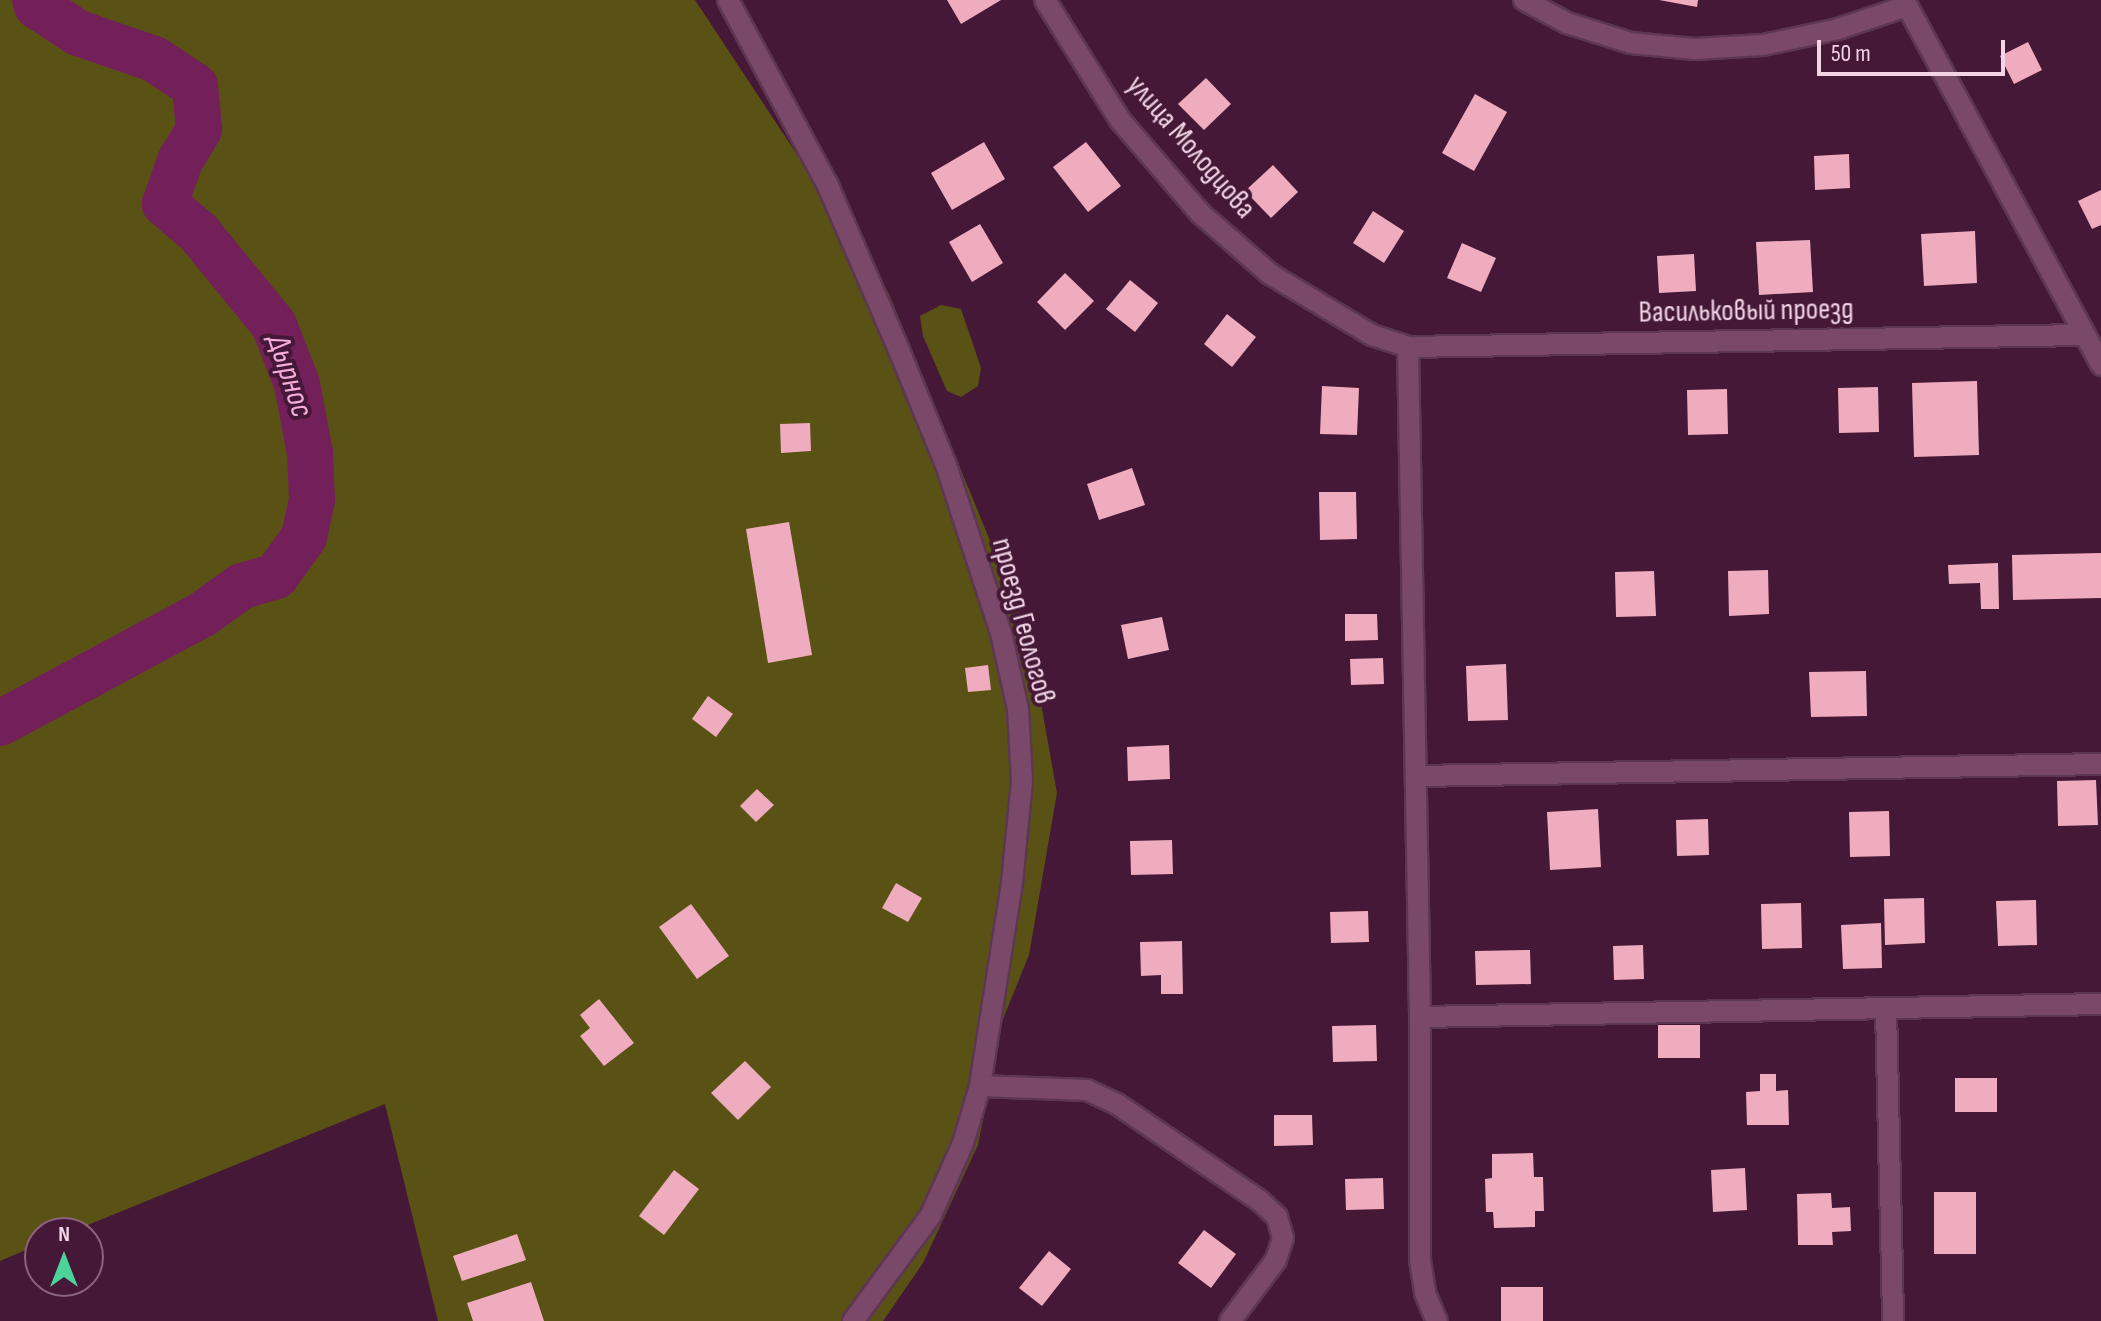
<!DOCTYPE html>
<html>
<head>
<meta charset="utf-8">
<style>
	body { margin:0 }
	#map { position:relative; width:2101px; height:1321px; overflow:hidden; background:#441836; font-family:"Sofia Sans Condensed",sans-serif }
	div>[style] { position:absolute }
	.forest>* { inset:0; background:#5a5215 }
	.river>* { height:46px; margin:-23px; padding:0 23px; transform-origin:23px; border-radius:23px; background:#721f5a }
	.building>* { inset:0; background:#efacbe }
	.roads { filter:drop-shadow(2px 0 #5d3751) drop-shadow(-2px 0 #5d3751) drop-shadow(0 2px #5d3751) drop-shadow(0 -2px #5d3751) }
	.street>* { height:20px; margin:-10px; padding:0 10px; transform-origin:10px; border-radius:10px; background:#7a4868 }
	span { translate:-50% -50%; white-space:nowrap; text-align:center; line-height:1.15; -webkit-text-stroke:8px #441836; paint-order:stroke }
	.street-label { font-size:30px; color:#f2d4e6 }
	.water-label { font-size:32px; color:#f4aed9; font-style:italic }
	.north { position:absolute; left:24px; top:1217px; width:80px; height:80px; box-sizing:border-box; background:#441836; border:2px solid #8a637c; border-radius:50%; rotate:0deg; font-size:22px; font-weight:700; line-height:32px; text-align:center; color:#f2d4e6 }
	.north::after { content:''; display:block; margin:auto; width:28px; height:36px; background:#4cd39b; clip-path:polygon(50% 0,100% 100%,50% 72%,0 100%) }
	.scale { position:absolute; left:1817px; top:40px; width:188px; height:36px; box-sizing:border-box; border:4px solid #f2d4e6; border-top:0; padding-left:10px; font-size:24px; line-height:28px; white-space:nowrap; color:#f2d4e6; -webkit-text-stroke:6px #441836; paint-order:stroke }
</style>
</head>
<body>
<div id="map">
	<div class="forest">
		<i style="clip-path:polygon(0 0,695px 0,889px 294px,1029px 636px,1057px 793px,1029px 955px,1003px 1019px,978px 1145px,923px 1263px,883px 1321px,438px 1321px,385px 1104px,68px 1233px,40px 1233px,40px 1244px,0 1261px)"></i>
		<i style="clip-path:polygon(941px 305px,961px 309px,981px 368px,978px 386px,961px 397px,947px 391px,923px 336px,920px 316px)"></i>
	</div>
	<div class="river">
		<i style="left:0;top:723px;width:230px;rotate:-28.2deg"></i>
		<i style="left:203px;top:614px;width:48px;rotate:-35.7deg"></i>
		<i style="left:242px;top:586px;width:35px;rotate:-16deg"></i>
		<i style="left:276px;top:576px;width:48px;rotate:-54.3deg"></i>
		<i style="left:304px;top:537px;width:39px;rotate:-78deg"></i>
		<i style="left:312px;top:499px;width:46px;rotate:-92.5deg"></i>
		<i style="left:310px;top:453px;width:70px;rotate:-100.7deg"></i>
		<i style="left:297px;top:384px;width:63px;rotate:-111.3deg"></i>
		<i style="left:274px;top:325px;width:119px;rotate:-129.2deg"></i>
		<i style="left:199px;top:233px;width:45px;rotate:-139.5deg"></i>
		<i style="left:165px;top:204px;width:46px;rotate:-70.8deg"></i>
		<i style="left:180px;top:161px;width:37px;rotate:-59deg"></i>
		<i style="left:199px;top:129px;width:43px;rotate:-95.3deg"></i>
		<i style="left:195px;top:86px;width:49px;rotate:-146.6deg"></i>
		<i style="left:154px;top:59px;width:80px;rotate:-161.1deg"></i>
		<i style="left:78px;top:33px;width:49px;rotate:-146.6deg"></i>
		<i style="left:37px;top:6px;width:6px;rotate:-108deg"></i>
	</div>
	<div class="building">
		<i style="clip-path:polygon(947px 0,1001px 0,961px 24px)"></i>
		<i style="clip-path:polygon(1659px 0,1698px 0,1697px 7px)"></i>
		<i style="clip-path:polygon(2028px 42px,2042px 70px,2014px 84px,2000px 56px)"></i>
		<i style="clip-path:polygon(1206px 78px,1231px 104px,1204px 130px,1178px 104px)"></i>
		<i style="clip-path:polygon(1475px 94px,1507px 112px,1474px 171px,1442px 153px)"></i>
		<i style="clip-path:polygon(984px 142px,1005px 179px,952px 210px,931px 173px)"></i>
		<i style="clip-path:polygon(1086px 142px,1121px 186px,1088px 212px,1053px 167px)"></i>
		<i style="clip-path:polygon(1849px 154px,1850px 188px,1815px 190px,1814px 156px)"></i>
		<i style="clip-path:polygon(1273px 165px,1298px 192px,1271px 218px,1245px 191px)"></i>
		<i style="clip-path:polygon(2101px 190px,2101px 225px,2092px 229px,2078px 201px)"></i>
		<i style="clip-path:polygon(1373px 211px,1404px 231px,1384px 263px,1353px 243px)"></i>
		<i style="clip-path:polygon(980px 224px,1003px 263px,972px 282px,949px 242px)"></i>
		<i style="clip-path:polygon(1975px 231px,1977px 283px,1924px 286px,1921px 234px)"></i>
		<i style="clip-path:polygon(1810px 240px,1813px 292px,1759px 295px,1756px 242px)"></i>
		<i style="clip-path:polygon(1462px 243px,1496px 258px,1481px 292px,1447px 278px)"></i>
		<i style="clip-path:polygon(1694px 254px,1696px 291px,1659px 293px,1657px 256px)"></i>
		<i style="clip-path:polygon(1065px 273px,1094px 301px,1065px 330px,1037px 302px)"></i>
		<i style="clip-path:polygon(1130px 280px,1158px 303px,1135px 332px,1106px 309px)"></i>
		<i style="clip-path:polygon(1227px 314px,1256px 337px,1232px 367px,1204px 344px)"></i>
		<i style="clip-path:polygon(1977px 381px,1979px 455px,1914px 457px,1912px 383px)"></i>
		<i style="clip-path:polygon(1322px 386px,1359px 388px,1357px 435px,1320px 434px)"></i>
		<i style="clip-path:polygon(1878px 387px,1879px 432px,1839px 433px,1838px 388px)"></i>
		<i style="clip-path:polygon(1727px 389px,1728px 434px,1688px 435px,1687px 390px)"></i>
		<i style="clip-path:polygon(810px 423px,811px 451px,781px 453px,780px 424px)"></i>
		<i style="clip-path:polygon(1132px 468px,1145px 505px,1099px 520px,1087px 484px)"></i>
		<i style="clip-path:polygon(1319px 492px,1356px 492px,1357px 539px,1320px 540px)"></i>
		<i style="clip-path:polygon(789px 522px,812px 655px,768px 663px,746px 529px)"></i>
		<i style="clip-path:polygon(2101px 553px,2101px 598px,2013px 600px,2012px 555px)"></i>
		<i style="clip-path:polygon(1998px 563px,1999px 609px,1981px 609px,1980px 583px,1949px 584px,1948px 565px)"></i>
		<i style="clip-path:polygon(1768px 570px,1769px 614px,1729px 616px,1728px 571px)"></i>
		<i style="clip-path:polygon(1654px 571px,1656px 616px,1616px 617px,1615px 572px)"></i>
		<i style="clip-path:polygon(1345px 614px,1377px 614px,1378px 640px,1345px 641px)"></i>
		<i style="clip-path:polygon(1162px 617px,1169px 650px,1128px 659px,1121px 625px)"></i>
		<i style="clip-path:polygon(1383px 658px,1384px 684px,1351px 685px,1350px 659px)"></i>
		<i style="clip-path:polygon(1506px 664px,1508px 720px,1468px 721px,1466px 666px)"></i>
		<i style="clip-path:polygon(988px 665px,991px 690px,968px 692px,965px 668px)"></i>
		<i style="clip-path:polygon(1866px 671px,1867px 716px,1811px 717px,1809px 672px)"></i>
		<i style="clip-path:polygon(708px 696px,733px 714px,716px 737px,692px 719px)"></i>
		<i style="clip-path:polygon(1169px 745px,1170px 779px,1128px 781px,1127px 747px)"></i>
		<i style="clip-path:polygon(2096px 780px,2098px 825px,2058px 826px,2057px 781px)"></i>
		<i style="clip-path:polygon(757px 789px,774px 805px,756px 822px,740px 806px)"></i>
		<i style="clip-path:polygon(1598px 809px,1601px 867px,1550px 870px,1547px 812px)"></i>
		<i style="clip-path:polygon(1889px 811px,1890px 856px,1850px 857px,1849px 812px)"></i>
		<i style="clip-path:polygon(1708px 819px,1709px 855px,1677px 856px,1676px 820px)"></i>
		<i style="clip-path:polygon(1172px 840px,1173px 874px,1131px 875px,1130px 841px)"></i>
		<i style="clip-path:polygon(896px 883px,922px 898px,908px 922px,882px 908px)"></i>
		<i style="clip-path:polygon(1924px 898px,1925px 943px,1885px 945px,1884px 899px)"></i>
		<i style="clip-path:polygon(2036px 900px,2037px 945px,1998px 946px,1996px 901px)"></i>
		<i style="clip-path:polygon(1801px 903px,1802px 948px,1762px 949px,1761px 904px)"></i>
		<i style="clip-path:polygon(691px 904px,729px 956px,697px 979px,659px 927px)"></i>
		<i style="clip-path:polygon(1368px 911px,1369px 942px,1331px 943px,1330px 912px)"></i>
		<i style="clip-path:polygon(1881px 923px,1882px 968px,1843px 969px,1841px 925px)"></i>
		<i style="clip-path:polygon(1182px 941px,1183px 994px,1161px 994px,1161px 975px,1141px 976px,1140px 942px)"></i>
		<i style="clip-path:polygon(1643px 945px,1644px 979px,1614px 980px,1613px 946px)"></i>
		<i style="clip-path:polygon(1530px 950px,1531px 984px,1476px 985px,1475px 951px)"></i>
		<i style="clip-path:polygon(599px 999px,634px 1043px,604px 1066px,580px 1036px,590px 1028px,580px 1015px)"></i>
		<i style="clip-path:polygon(1376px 1025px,1377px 1061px,1333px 1062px,1332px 1026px)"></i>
		<i style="clip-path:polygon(1658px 1025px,1700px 1025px,1700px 1058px,1658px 1058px)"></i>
		<i style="clip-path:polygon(745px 1061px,771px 1087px,738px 1120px,711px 1093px)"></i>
		<i style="clip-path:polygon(1760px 1074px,1776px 1074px,1776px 1091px,1788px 1090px,1789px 1125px,1747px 1125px,1746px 1092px,1760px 1091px)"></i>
		<i style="clip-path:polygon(1955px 1078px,1997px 1078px,1997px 1112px,1955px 1112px)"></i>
		<i style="clip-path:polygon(1274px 1115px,1312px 1115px,1313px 1145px,1274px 1146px)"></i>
		<i style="clip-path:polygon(1533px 1153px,1534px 1177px,1543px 1177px,1544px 1211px,1535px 1211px,1535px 1227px,1494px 1228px,1493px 1212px,1486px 1212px,1485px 1179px,1492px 1178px,1492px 1154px)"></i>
		<i style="clip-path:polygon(1745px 1168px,1747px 1210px,1713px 1212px,1711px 1170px)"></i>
		<i style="clip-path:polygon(674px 1170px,699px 1189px,664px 1235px,639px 1216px)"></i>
		<i style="clip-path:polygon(1383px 1178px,1384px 1209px,1346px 1210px,1345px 1179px)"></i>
		<i style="clip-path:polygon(1934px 1192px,1976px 1192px,1976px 1254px,1934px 1254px)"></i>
		<i style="clip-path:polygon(1831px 1193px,1832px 1208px,1850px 1207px,1851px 1231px,1832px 1232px,1833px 1245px,1798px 1245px,1797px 1194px)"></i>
		<i style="clip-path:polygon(1204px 1230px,1236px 1254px,1211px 1288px,1178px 1263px)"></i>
		<i style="clip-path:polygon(517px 1234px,526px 1260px,462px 1281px,453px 1256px)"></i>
		<i style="clip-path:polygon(1049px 1251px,1071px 1269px,1042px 1306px,1019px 1288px)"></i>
		<i style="clip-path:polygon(531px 1282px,544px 1321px,473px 1321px,467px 1303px)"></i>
		<i style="clip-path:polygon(1501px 1287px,1543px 1287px,1543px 1321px,1501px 1321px)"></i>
	</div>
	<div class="roads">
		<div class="street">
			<i style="left:728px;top:0;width:211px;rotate:61.7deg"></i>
			<i style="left:828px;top:186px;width:176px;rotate:66.6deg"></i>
			<i style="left:898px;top:348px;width:126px;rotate:67.7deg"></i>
			<i style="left:946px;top:465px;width:177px;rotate:71.9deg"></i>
			<i style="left:1001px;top:633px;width:78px;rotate:77.4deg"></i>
			<i style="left:1018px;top:709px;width:72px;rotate:86.8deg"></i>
			<i style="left:1022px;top:781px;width:102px;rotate:95.6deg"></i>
			<i style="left:1012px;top:883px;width:206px;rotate:99deg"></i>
			<i style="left:980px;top:1086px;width:59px;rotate:106.6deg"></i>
			<i style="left:963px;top:1143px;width:79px;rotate:114deg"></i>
			<i style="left:931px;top:1215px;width:132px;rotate:126.3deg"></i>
			<i style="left:1045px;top:0;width:142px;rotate:58deg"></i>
			<i style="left:1120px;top:120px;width:123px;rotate:49.3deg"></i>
			<i style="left:1200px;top:213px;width:93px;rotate:41.1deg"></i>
			<i style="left:1270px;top:274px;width:119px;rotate:30.9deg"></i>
			<i style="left:1372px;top:335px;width:38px;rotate:18deg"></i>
			<i style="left:1408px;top:347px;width:677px;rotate:-1.02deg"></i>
			<i style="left:1524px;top:0;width:49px;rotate:28.1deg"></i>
			<i style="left:1567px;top:23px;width:67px;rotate:17.4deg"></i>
			<i style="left:1631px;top:43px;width:64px;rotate:5.4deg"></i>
			<i style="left:1695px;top:49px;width:68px;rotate:-3.4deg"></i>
			<i style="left:1763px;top:45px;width:77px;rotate:-12deg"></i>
			<i style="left:1838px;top:29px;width:73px;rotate:-18.4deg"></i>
			<i style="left:1904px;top:0;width:415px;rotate:61.6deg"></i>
			<i style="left:1408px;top:347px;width:670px;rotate:88.97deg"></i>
			<i style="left:1420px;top:1017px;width:243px;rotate:90deg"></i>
			<i style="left:1420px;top:1260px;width:33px;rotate:81deg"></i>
			<i style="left:1425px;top:1293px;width:30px;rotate:67deg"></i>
			<i style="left:1416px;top:776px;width:685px;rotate:-1deg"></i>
			<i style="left:1886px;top:1008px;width:313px;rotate:88.7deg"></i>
			<i style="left:1420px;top:1017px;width:681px;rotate:-1.09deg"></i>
			<i style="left:980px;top:1086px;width:107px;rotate:2.1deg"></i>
			<i style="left:1087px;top:1090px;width:33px;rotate:25deg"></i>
			<i style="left:1117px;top:1104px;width:171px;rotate:34.1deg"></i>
			<i style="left:1259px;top:1200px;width:25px;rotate:43deg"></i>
			<i style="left:1277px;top:1217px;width:22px;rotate:74deg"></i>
			<i style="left:1283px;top:1238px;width:23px;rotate:108deg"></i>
			<i style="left:1276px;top:1260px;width:76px;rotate:127deg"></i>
		</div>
	</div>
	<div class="street-label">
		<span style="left:1191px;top:147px;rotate:49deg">улица Молодцова</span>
		<span style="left:1746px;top:311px;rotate:-1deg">Васильковый проезд</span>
		<span style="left:1023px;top:621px;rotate:75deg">проезд Геологов</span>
	</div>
	<div class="water-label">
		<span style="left:289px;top:376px;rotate:72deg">Дырнос</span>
	</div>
	<div class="north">N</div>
	<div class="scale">50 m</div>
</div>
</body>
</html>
